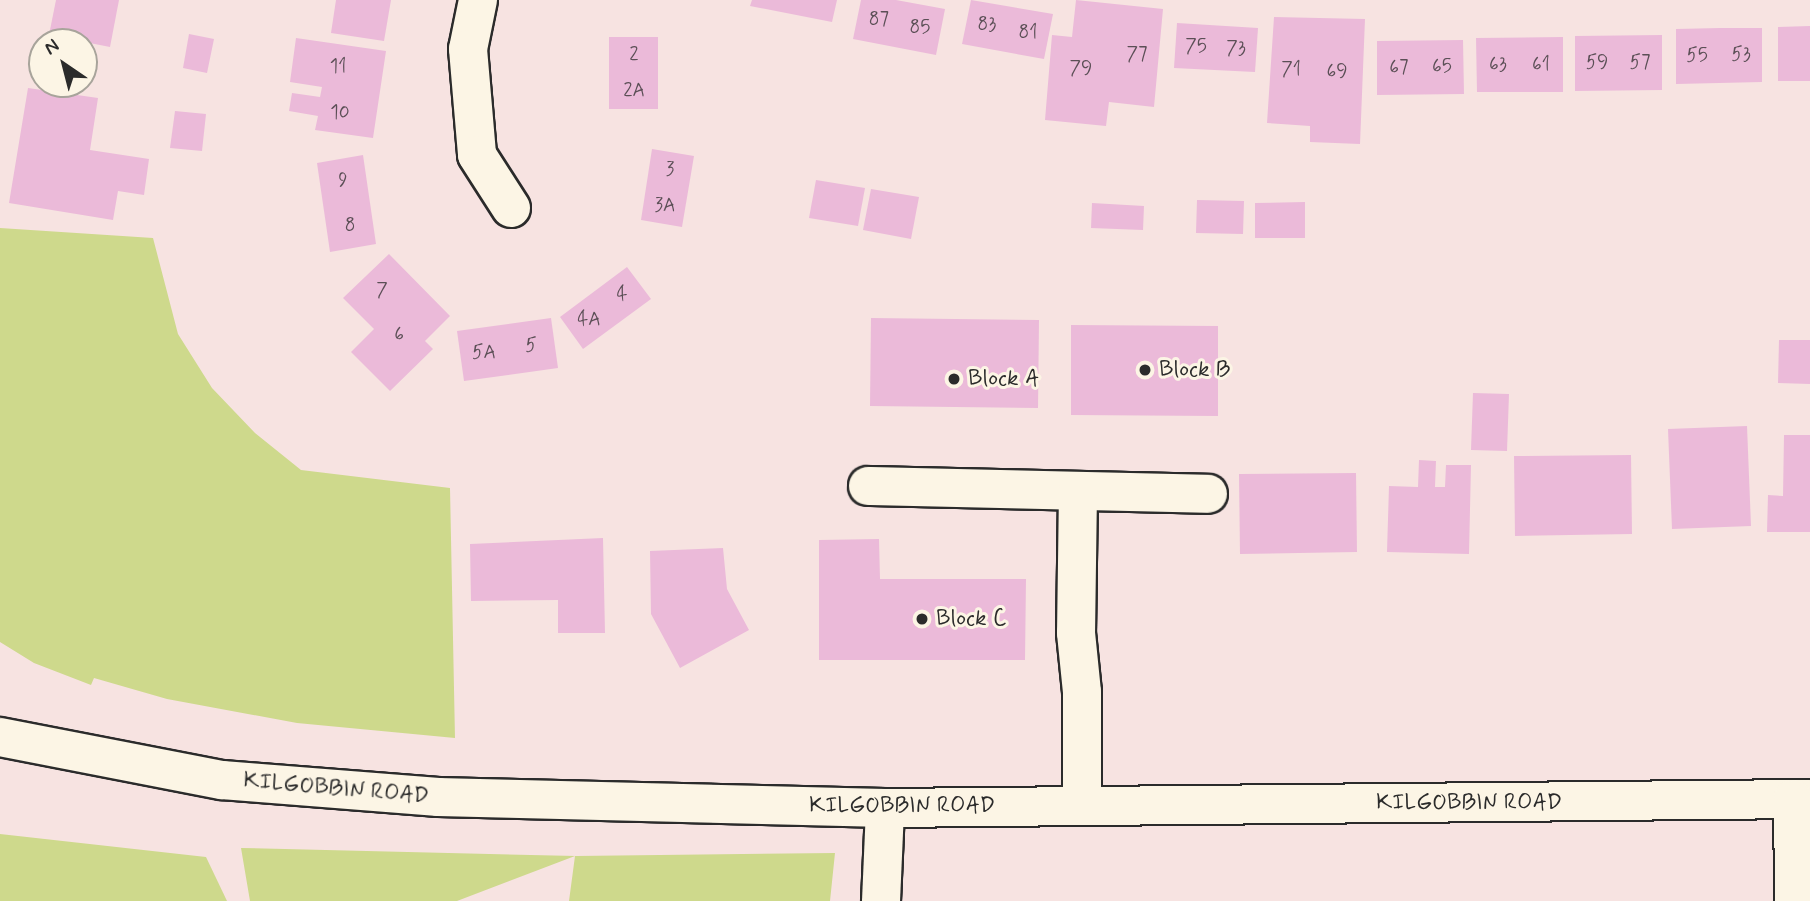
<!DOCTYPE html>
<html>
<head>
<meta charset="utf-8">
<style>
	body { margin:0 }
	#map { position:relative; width:1810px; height:901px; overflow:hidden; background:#f7e3e1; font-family:Mynerve,sans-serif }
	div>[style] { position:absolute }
	.green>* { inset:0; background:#ced98c }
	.building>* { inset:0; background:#ebbad9 }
	.roads { filter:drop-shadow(2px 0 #2b2b2b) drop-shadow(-2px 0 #2b2b2b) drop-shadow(0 2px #2b2b2b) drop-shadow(0 -2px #2b2b2b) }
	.minor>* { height:38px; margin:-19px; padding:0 19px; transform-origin:19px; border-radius:19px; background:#fcf5e5 }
	.dots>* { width:19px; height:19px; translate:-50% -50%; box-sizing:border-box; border:4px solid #fcf5e5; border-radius:50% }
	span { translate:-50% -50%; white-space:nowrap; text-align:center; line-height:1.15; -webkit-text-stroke:6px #fcf5e5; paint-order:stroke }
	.number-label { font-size:19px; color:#5b4f56 }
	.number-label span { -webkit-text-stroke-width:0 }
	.poi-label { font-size:23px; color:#2b2b2b }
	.left { translate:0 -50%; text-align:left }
	.street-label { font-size:23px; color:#2b2b2b }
	.north { position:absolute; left:28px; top:28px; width:70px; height:70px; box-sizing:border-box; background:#fcf5e5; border:2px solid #a8a49b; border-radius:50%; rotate:325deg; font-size:19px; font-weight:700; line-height:28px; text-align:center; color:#2b2b2b }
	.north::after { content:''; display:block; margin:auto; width:24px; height:32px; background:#2b2b2b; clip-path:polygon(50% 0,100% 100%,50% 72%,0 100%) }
</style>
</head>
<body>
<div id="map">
	<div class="green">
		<i style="clip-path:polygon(0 228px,153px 238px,178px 334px,212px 388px,255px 433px,301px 470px,450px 488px,455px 738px,297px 723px,167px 699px,94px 678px,91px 685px,34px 663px,0 642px)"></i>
		<i style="clip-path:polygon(0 834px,206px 857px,227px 901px,0 901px)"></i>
		<i style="clip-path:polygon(241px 848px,576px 856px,835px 853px,830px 901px,569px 901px,575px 856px,457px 901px,250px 901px)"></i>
	</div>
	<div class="building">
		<i style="clip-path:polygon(56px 0,119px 0,110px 47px,49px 35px)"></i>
		<i style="clip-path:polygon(336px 0,391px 0,384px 41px,331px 33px)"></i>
		<i style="clip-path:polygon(752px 0,837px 0,832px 22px,750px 6px)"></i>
		<i style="clip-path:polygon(861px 0,896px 0,945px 9px,936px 55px,853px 39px)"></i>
		<i style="clip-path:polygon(971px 0,1053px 14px,1044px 59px,962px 44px)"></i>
		<i style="clip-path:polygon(1076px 0,1163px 9px,1154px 107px,1109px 102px,1106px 126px,1045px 120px,1052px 35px,1072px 37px)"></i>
		<i style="clip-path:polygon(1274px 17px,1365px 19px,1360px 144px,1310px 142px,1310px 126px,1267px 123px)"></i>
		<i style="clip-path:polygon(1177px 23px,1258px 28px,1255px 72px,1174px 68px)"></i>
		<i style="clip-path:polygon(1810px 26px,1810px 81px,1778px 81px,1778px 27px)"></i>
		<i style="clip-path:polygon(1720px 28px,1762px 28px,1762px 82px,1676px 84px,1676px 29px)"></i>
		<i style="clip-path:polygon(189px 34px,214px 39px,207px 73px,183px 68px)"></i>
		<i style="clip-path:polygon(1662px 35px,1662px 90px,1575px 91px,1575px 36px)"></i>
		<i style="clip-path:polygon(609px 37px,658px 37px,658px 109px,609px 109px)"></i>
		<i style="clip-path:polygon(1563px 37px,1563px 92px,1477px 92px,1476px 38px)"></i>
		<i style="clip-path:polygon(296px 38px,386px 51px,373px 138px,315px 130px,318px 116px,289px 111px,292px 93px,320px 97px,322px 87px,290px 82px)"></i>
		<i style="clip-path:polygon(1463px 40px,1464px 94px,1377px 95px,1377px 41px)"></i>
		<i style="clip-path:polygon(28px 88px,98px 98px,90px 150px,149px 159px,144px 195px,118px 191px,113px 220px,9px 203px)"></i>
		<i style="clip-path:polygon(175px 111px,206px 114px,202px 151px,170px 148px)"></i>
		<i style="clip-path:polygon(652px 149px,694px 156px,682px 227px,641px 220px)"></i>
		<i style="clip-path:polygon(363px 155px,376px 244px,330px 252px,317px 163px)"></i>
		<i style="clip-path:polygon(816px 180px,865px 188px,858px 226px,809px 218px)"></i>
		<i style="clip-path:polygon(871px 189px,919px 197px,911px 239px,863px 230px)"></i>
		<i style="clip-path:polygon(1197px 200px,1244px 201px,1243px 234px,1196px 233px)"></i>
		<i style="clip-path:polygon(1305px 202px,1305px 238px,1255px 238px,1255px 203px)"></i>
		<i style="clip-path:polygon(1092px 203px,1144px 206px,1143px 230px,1091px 228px)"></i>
		<i style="clip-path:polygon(389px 254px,450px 316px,425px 341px,433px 349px,390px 391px,351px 352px,374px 329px,343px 298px)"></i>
		<i style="clip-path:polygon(627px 267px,651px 299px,583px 349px,560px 317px)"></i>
		<i style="clip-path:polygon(551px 318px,558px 368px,464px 381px,457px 331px)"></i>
		<i style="clip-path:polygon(871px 318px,1039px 320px,1038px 408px,870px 406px)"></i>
		<i style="clip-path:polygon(1071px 325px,1218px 326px,1218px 416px,1071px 415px)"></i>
		<i style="clip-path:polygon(1779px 340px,1810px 340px,1810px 384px,1778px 383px)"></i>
		<i style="clip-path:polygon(1473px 393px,1509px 394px,1507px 451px,1471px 450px)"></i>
		<i style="clip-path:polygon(1747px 426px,1751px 526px,1672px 529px,1668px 429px)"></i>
		<i style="clip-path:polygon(1784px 435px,1810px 435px,1810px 532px,1767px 532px,1768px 495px,1783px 496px)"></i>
		<i style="clip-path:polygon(1631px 455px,1632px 534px,1515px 536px,1514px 456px)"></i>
		<i style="clip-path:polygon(1419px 460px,1436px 461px,1435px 487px,1445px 487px,1446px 465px,1471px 465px,1469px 554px,1387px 552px,1389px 486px,1418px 487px)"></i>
		<i style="clip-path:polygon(1356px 473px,1357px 552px,1240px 554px,1239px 474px)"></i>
		<i style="clip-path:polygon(603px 538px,605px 633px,558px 633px,558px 600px,471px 601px,470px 544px)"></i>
		<i style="clip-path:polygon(879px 539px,880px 579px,1026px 579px,1025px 660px,819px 660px,819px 540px)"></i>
		<i style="clip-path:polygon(723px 548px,727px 589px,749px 630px,680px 668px,651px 614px,650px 551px)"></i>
	</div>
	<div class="roads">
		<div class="minor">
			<i style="left:478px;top:0;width:50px;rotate:101.5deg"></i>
			<i style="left:468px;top:49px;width:106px;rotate:85.1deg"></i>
			<i style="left:477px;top:155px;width:63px;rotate:57.3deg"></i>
			<i style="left:868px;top:486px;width:340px;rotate:1.3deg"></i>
			<i style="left:1078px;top:491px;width:142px;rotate:90.8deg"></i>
			<i style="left:1076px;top:633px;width:59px;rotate:84.2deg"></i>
			<i style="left:1082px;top:692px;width:114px;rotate:90deg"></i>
			<i style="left:0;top:737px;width:226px;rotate:11deg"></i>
			<i style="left:222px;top:780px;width:217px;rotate:4.5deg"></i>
			<i style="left:438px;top:797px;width:447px;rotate:1.4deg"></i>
			<i style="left:885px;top:808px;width:925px;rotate:-0.56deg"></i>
			<i style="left:1793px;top:799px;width:102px;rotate:89.4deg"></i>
			<i style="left:881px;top:901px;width:93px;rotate:-87.5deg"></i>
		</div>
	</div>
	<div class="dots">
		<i style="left:1145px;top:370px;background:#2b2b2b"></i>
		<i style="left:954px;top:379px;background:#2b2b2b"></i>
		<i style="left:922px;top:619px;background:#2b2b2b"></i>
	</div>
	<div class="number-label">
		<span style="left:879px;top:20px">87</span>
		<span style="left:987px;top:25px">83</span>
		<span style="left:920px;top:28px">85</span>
		<span style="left:1028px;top:33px">81</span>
		<span style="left:1196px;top:47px">75</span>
		<span style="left:1236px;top:49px">73</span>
		<span style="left:634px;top:55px">2</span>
		<span style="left:1137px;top:55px">77</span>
		<span style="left:1741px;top:55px">53</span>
		<span style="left:1697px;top:56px">55</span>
		<span style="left:1597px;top:63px">59</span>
		<span style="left:1640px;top:63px">57</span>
		<span style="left:1498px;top:65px">63</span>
		<span style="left:1541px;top:65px">61</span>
		<span style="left:338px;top:67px">11</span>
		<span style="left:1442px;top:67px">65</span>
		<span style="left:1399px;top:68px">67</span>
		<span style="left:1081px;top:69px">79</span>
		<span style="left:1291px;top:70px">71</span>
		<span style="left:1337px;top:72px">69</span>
		<span style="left:634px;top:91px">2A</span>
		<span style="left:340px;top:113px">10</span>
		<span style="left:670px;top:170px">3</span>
		<span style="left:343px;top:181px">9</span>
		<span style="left:665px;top:206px">3A</span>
		<span style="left:350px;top:226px">8</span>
		<span style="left:382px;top:291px">7</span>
		<span style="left:622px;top:295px">4</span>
		<span style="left:589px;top:320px">4A</span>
		<span style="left:399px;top:335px">6</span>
		<span style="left:531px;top:346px">5</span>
		<span style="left:484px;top:353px">5A</span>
	</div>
	<div class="poi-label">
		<span class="left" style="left:1159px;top:370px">Block B</span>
		<span class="left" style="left:968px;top:379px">Block A</span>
		<span class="left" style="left:936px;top:619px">Block C</span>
	</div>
	<div class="street-label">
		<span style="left:336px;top:789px;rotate:5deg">KILGOBBIN ROAD</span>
		<span style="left:1469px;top:803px">KILGOBBIN ROAD</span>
		<span style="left:902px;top:806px">KILGOBBIN ROAD</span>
	</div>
	<div class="north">N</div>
</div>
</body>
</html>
